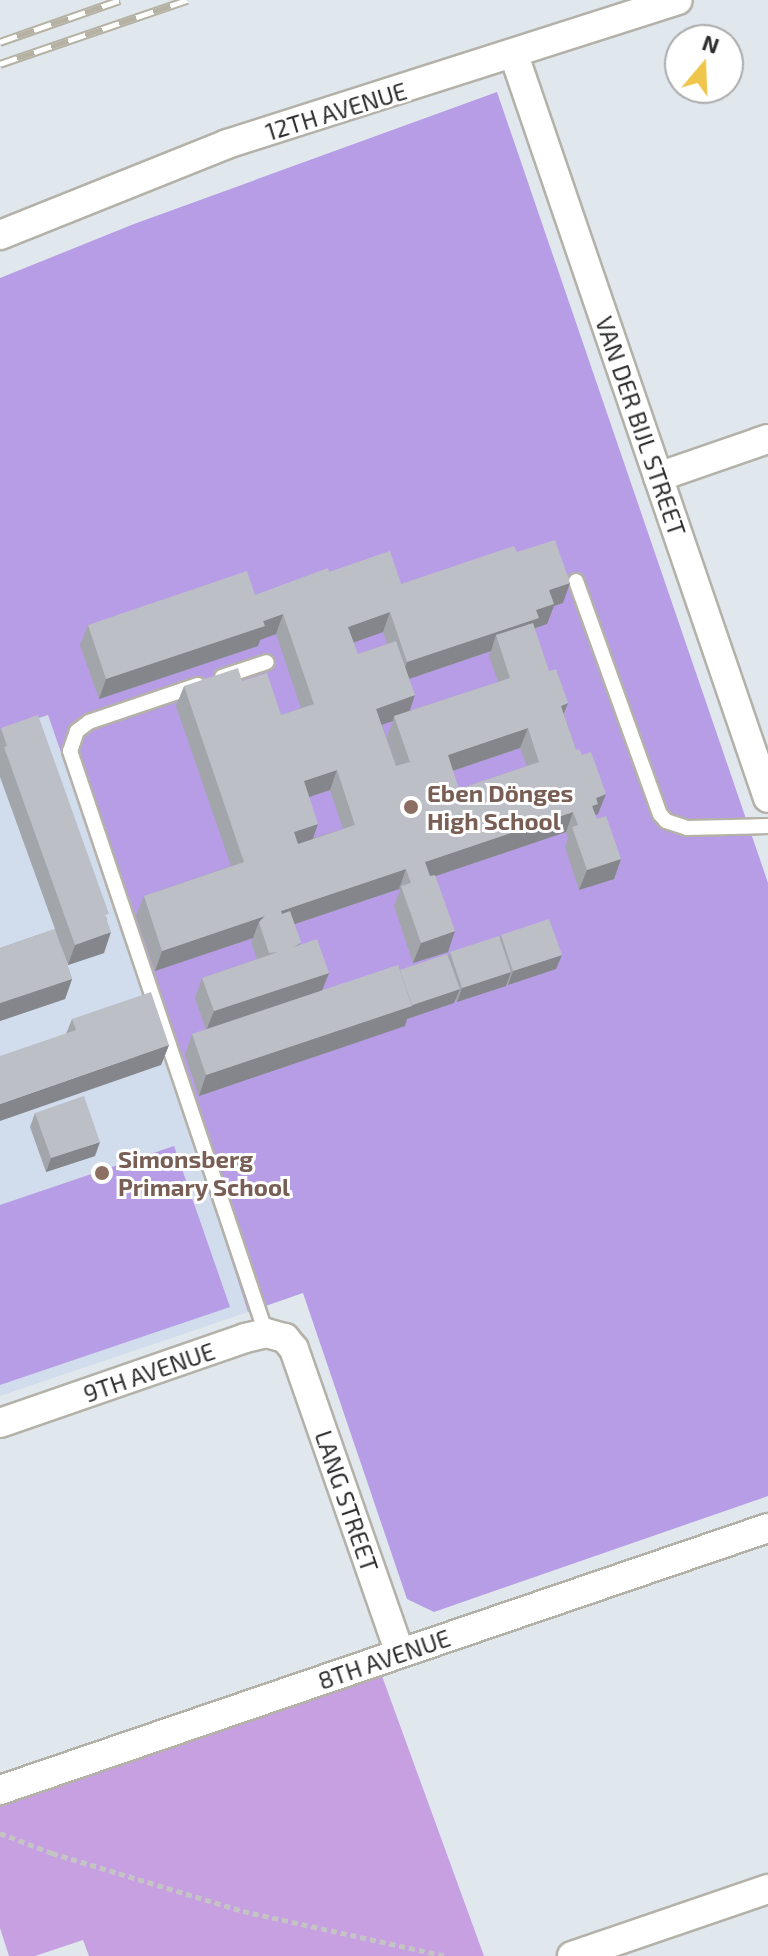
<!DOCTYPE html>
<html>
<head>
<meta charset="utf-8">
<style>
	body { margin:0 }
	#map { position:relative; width:768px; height:1956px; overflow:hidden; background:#e0e7ed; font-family:"Exo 2",sans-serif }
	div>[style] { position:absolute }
	.education>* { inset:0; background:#d1dced }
	.green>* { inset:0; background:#c6a0e0 }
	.pitch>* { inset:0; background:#b79de6 }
	.path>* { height:5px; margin-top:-2.5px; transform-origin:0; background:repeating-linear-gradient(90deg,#c4c4c4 0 6px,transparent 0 10px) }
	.roads { filter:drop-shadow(2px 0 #b4b1a9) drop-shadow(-2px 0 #b4b1a9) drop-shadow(0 2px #b4b1a9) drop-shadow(0 -2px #b4b1a9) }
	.service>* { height:14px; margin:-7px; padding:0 7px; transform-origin:7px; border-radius:7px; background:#fff }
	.minor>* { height:28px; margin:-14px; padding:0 14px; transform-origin:14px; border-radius:14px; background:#fff }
	.rail>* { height:9px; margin-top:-4.5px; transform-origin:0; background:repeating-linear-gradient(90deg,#fff 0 18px,#b6b2a3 0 36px); box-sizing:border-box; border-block:2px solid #b6b2a3 }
	.wall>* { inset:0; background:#a2a5aa }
	.shaded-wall>* { inset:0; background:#84868b }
	.building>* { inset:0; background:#bcc0c6 }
	.dots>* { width:22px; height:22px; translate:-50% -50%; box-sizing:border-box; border:4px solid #fff; border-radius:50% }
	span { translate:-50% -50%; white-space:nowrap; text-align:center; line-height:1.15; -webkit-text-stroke:6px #fff; paint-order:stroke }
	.street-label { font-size:24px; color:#2d2d2d }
	.education-label { font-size:24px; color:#785e54; font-weight:700 }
	.left { translate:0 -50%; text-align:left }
	.north { position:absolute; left:664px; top:24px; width:80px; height:80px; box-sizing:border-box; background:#fff; border:2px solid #ababab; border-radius:50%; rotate:19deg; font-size:22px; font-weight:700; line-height:32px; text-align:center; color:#2d2d2d }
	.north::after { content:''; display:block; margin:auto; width:28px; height:36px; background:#efc64b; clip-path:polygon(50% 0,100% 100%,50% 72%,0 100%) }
</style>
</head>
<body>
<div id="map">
	<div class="education">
		<i style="clip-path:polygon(48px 715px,159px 1035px,248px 1312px,0 1396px,0 731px)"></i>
	</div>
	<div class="green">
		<i style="clip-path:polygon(382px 1676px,484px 1956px,89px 1956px,83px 1940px,35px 1956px,9px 1956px,0 1928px,0 1806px)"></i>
	</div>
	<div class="pitch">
		<i style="clip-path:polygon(497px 92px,768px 883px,768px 1496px,434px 1612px,407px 1599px,303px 1293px,248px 1312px,159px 1035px,48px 715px,0 731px,0 278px,134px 224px)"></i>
		<i style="clip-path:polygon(174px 1146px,230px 1307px,0 1385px,0 1205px)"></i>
	</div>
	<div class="path">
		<i style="left:0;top:1833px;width:56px;rotate:21deg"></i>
		<i style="left:52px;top:1853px;width:200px;rotate:16.9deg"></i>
		<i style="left:243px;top:1911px;width:208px;rotate:12.5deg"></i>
	</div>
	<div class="roads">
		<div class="service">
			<i style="left:576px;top:581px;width:248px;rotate:70.2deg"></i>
			<i style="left:660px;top:814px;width:9px;rotate:49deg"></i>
			<i style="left:666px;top:821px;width:22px;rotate:18deg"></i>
			<i style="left:687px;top:828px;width:81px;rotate:-1.4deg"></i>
			<i style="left:222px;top:677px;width:47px;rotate:-18.4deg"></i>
			<i style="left:198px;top:685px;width:115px;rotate:161.3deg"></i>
			<i style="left:89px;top:722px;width:15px;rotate:143deg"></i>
			<i style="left:77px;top:731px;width:21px;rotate:109deg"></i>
			<i style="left:70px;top:751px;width:614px;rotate:71.39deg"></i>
		</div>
		<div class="minor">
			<i style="left:514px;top:55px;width:785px;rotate:71.13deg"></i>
			<i style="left:0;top:235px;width:245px;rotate:-21.8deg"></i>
			<i style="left:227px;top:144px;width:473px;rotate:-17.7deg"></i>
			<i style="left:658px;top:477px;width:116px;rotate:-19.1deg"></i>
			<i style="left:0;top:1423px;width:259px;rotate:-19.1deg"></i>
			<i style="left:245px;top:1338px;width:22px;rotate:-13deg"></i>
			<i style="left:266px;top:1333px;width:20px;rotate:15deg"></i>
			<i style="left:285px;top:1338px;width:14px;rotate:51deg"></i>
			<i style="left:294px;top:1349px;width:322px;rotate:70.8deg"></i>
			<i style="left:0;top:1790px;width:811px;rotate:-18.84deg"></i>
			<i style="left:572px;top:1956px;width:207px;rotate:-18.9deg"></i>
		</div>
	</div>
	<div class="rail">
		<i style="left:0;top:42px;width:127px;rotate:-19.3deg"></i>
		<i style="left:0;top:64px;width:198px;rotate:-18.9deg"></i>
	</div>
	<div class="wall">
		<i style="clip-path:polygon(evenodd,517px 552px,563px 603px,554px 606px,547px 624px,534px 629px,549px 671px,568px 703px,564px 714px,598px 814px,595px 815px,597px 819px,621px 859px,614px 879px,579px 890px,565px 847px,568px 839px,566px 832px,436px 876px,448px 952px,413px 963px,394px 906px,400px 891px,399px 889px,295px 924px,300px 945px,329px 973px,322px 991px,448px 957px,450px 952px,500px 939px,501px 935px,556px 969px,508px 985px,507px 982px,506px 986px,457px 1002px,456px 998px,454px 1003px,407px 1019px,405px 1026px,199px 1096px,185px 1055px,192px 1034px,206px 1030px,195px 998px,202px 978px,257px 959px,251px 942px,253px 938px,155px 971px,136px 916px,144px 896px,231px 866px,176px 706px,184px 686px,242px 681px,281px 715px,301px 708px,276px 634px,260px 640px,258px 646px,99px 699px,80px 645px,88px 625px,255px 595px,329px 572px,401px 584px,517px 552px,383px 632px,387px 644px,358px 654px,354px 642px,383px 632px,517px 552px,491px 651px,489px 656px,498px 682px,409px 711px,409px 679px,491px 651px,517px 552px,393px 721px,387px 737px,396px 766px,382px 724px,393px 721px,517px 552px,520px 748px,527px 766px,459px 789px,453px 771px,520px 748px,517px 552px,330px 790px,343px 829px,313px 838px,309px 797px,330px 790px)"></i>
		<i style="clip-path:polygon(1px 728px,107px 919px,104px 953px,68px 965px,58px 938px,72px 979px,65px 999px,0 1021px,0 948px,55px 929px,0 777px,0 731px)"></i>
		<i style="clip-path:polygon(72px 1019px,169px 1045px,161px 1065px,66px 1034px)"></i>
		<i style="clip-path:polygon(35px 1113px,95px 1156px,46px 1172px,30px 1127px)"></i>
	</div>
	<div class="shaded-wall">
		<i style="clip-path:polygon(570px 583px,563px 603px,554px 606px,547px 624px,535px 628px,496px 635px,491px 651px,400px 682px,407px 662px,536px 610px,549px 590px)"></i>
		<i style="clip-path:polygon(390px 612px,383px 632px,341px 647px,348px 627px)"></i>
		<i style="clip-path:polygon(283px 614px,276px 634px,260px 640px,258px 646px,99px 699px,106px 679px)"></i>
		<i style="clip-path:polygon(415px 695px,408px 716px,394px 716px,393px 721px,369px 729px,376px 709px)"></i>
		<i style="clip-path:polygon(568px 703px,560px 723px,561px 706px)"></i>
		<i style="clip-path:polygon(528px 728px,520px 748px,440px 775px,448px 755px)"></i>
		<i style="clip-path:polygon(337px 770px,330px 790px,297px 801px,304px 781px)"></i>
		<i style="clip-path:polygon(606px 794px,598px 814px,594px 816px,585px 826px,596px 798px)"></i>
		<i style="clip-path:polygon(573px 812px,566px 832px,418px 882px,425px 862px)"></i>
		<i style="clip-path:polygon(318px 824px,311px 844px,287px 852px,294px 832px)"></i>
		<i style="clip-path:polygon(621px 859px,614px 879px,579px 890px,587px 870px)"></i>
		<i style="clip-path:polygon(406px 869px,399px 889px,274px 931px,281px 911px)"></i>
		<i style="clip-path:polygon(265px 916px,259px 922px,253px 938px,155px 971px,162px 951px)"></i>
		<i style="clip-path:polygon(455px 931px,448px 952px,413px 963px,421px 943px)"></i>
		<i style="clip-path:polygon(111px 932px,104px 953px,68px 965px,75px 945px)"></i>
		<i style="clip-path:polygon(562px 955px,556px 969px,508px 985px,513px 971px)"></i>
		<i style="clip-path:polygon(511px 972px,506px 986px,457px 1002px,462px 988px)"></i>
		<i style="clip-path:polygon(329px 973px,321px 993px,206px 1031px,214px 1011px)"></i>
		<i style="clip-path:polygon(72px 979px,65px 999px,0 1021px,0 1003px)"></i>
		<i style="clip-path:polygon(460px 989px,454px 1003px,407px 1019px,405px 1026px,199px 1096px,206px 1075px)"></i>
		<i style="clip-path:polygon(169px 1045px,161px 1065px,0 1121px,0 1104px)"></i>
		<i style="clip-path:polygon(100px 1142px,95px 1156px,46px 1172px,51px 1158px)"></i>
	</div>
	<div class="building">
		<i style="clip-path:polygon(evenodd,555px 540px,570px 583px,549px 590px,554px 604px,536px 610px,539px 618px,407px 662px,390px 612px,348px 627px,358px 654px,396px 641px,415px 695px,376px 709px,396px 766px,410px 762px,394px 716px,510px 678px,496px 635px,533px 623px,549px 671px,556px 669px,568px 703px,561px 706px,576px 750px,579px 749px,582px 755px,591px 752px,606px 794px,596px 798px,598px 804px,592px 806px,597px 819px,606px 816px,621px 859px,587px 870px,572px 827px,578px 825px,573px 812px,425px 862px,430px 876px,435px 875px,455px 931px,421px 943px,401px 886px,411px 883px,406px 869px,281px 911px,282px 914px,290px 911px,301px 942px,294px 947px,317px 939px,329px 973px,214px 1011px,202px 978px,278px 952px,269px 953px,259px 922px,265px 916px,162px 951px,144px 896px,244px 862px,184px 686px,238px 668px,242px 681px,267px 673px,281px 715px,314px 704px,283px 614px,263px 621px,265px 626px,106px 679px,88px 625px,247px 571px,255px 595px,328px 568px,329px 572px,390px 551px,401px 584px,514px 546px,517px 552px,555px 540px,528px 728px,539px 762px,459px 789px,448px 755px,528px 728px,555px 540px,337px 770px,355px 825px,298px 844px,294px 832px,318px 824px,304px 781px,337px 770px)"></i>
		<i style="clip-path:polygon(38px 715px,109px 914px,105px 915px,111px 932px,75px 945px,4px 747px,7px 746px,1px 728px)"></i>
		<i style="clip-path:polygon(549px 919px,562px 955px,513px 971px,501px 935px)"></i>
		<i style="clip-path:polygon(55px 929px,72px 979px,0 1003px,0 948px)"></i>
		<i style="clip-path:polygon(499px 936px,511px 972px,462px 988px,450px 952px)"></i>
		<i style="clip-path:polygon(447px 954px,460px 989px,412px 1005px,400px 970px)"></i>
		<i style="clip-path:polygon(398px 965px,412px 1006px,206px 1075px,192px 1034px)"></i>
		<i style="clip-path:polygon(151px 992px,169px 1045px,0 1104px,0 1056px,76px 1030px,72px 1019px)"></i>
		<i style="clip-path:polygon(84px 1096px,100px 1142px,51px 1158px,35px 1113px)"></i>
	</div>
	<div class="dots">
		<i style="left:411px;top:807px;background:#8d6e63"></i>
		<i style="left:102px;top:1173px;background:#8d6e63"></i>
	</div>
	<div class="street-label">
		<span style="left:336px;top:111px;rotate:-17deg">12TH AVENUE</span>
		<span style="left:641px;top:426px;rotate:71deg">VAN DER BIJL STREET</span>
		<span style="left:149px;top:1372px;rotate:-19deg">9TH AVENUE</span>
		<span style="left:347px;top:1501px;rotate:71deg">LANG STREET</span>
		<span style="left:384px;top:1659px;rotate:-19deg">8TH AVENUE</span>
	</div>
	<div class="education-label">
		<span class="left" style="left:427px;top:807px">Eben Dönges<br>High School</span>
		<span class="left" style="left:118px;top:1173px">Simonsberg<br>Primary School</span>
	</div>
	<div class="north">N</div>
</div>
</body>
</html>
